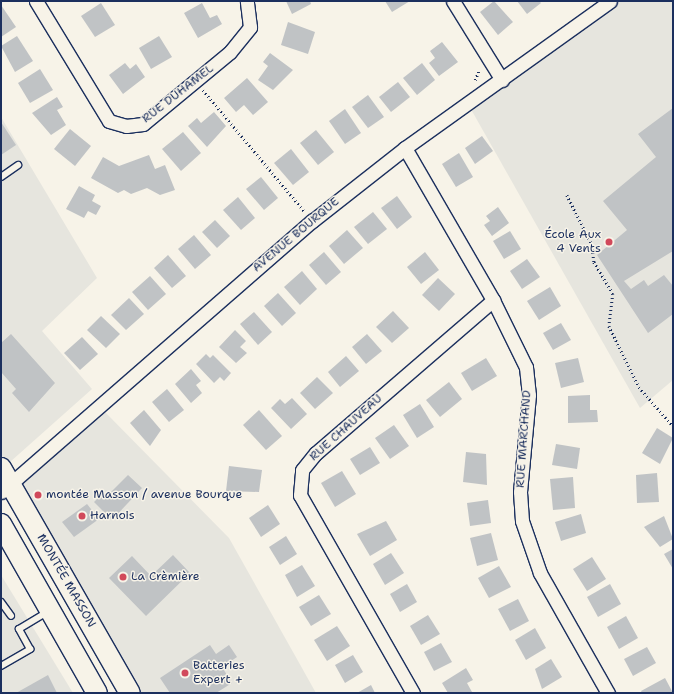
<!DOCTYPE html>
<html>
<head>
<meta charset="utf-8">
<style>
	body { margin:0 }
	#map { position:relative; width:674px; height:694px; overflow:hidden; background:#f7f3e8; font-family:"Shantell Sans",sans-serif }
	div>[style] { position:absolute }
	.built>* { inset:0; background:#e6e5de }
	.building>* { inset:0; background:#c0c3c5 }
	.path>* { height:2.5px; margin-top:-1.25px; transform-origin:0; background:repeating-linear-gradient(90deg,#1b2f5e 0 1px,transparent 0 4px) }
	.roads { filter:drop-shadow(1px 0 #1b2f5e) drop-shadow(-1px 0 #1b2f5e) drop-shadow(0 1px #1b2f5e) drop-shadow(0 -1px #1b2f5e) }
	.lane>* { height:6px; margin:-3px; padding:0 3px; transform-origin:3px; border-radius:3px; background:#f7f3e8 }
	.street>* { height:13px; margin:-6.5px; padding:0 6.5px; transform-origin:6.5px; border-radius:6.5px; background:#f7f3e8 }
	.primary>* { height:20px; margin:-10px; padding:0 10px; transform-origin:10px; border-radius:10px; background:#f7f3e8 }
	.dots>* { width:11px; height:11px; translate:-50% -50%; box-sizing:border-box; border:2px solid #f7f3e8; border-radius:50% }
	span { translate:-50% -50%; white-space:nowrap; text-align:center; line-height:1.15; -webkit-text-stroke:3px #f7f3e8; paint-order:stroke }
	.street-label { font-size:12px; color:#1b2f5e }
	.poi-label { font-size:12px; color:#1b2f5e }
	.right { translate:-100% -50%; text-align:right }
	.left { translate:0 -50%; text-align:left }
	.frame { position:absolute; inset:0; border:2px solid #1b2f5e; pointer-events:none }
</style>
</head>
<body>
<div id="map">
	<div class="built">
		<i style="clip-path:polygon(607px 1px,673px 1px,673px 380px,640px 408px,468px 104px)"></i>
		<i style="clip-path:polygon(1px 117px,97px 278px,42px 331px,92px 389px,1px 470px)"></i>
		<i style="clip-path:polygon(104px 411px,229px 538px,316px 693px,129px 693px,5px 497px)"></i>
		<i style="clip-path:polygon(1px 575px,73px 693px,1px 693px)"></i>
	</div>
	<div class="building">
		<i style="clip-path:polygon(286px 1px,310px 1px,311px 4px,292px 14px)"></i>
		<i style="clip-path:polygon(385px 1px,410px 1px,392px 12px)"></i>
		<i style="clip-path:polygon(494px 1px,513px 22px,498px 35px,480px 12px)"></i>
		<i style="clip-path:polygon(517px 1px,539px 1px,541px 3px,527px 14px)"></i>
		<i style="clip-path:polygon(101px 3px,115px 25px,95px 37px,81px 16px)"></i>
		<i style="clip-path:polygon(202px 3px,210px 18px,217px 15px,222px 24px,198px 38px,184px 13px)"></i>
		<i style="clip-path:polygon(1px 5px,16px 27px,1px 37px)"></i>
		<i style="clip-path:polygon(288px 22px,315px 32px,308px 54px,281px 45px)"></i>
		<i style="clip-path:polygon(17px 36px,33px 61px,15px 72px,1px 46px)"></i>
		<i style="clip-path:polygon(159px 36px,172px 57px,151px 69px,139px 48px)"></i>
		<i style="clip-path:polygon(442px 42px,458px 62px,439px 76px,429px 63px,435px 58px,430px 51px)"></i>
		<i style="clip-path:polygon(270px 53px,293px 70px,273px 90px,258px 80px,268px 66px,263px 62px)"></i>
		<i style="clip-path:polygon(125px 63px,130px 69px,136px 64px,145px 77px,123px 94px,109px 75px)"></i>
		<i style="clip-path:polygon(422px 63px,435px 80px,417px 95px,403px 78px)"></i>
		<i style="clip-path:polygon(40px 69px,53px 90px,30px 103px,18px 83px)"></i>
		<i style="clip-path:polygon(247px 78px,268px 102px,253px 115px,244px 105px,236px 112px,224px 98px)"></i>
		<i style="clip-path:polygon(398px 82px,410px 97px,391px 112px,379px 97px)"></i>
		<i style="clip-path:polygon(368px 95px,384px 117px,368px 128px,352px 107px)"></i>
		<i style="clip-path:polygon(57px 97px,63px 107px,57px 110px,66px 125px,51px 135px,32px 113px)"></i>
		<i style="clip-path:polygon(673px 108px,673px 251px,624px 281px,631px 289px,644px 280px,648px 286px,664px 275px,673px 286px,673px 314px,648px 333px,597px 255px,627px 230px,603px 201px,656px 157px,638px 134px)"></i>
		<i style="clip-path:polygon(345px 109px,361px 133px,345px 144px,329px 121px)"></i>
		<i style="clip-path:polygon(214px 112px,226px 126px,207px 147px,188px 126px,197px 118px,201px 123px)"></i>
		<i style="clip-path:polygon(1px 122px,16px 145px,1px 155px)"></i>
		<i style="clip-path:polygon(70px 129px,91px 146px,75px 166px,54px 149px)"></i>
		<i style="clip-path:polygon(316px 130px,334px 152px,318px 165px,300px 143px)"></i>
		<i style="clip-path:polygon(183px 132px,201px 153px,181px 171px,162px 149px)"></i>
		<i style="clip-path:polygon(482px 136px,493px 151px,475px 164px,465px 148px)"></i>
		<i style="clip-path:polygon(291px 149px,309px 172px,293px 185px,274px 163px)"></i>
		<i style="clip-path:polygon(459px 153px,473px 177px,456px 187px,442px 164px)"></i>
		<i style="clip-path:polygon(149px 155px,155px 169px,165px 165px,175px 190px,160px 195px,147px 188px,131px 194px,124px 190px,118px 193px,91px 178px,103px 157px,119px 166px)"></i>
		<i style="clip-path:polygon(261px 177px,278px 198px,264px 210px,246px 189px)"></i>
		<i style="clip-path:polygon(79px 186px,95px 195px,92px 201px,101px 206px,96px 215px,88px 211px,84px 218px,66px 209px)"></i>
		<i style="clip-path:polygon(397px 196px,412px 217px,397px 229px,381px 208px)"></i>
		<i style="clip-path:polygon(238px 197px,255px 218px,241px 230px,223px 210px)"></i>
		<i style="clip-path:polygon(498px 207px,509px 223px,492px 236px,484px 225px,490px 221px,486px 216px)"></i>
		<i style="clip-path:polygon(373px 212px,387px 229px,368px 244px,354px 227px)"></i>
		<i style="clip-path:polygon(215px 220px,230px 236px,217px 248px,202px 232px)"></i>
		<i style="clip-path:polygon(347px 230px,363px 248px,344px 264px,329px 246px)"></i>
		<i style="clip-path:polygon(510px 231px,521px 249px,504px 259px,493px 241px)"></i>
		<i style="clip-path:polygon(194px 235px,211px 255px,195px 269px,178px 249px)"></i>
		<i style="clip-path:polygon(324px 252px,341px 272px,326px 285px,309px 265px)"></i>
		<i style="clip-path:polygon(425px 252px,439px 270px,421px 284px,407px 267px)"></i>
		<i style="clip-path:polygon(168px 255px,186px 276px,172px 288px,154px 268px)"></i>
		<i style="clip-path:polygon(527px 259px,540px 277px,522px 289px,510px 271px)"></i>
		<i style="clip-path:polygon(302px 271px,317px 289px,300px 305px,284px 287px)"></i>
		<i style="clip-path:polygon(150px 276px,166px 294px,148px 310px,132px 292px)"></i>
		<i style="clip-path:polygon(438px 278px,455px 294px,439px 311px,422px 295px)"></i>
		<i style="clip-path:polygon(550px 287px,561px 306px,539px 320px,527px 301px)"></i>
		<i style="clip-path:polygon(278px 293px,296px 313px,282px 326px,264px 306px)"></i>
		<i style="clip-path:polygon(129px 298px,144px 314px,126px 330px,111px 315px)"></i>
		<i style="clip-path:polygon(393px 311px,409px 328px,392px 343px,376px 327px)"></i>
		<i style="clip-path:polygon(254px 312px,272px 332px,258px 345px,240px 324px)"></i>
		<i style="clip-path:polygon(101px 316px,120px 334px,106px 348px,87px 330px)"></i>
		<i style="clip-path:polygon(561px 323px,571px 340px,553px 350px,543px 333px)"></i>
		<i style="clip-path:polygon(235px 330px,246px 341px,240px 347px,247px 353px,236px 363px,219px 347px)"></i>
		<i style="clip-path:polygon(11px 334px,55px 383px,29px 412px,12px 393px,16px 389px,1px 372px,1px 343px)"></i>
		<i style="clip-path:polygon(367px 334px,382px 351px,366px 364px,352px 347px)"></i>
		<i style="clip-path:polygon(82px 337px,98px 354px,80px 370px,64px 353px)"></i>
		<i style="clip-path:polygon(206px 354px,210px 358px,213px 355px,231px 373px,224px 381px,220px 377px,214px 383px,196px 364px)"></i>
		<i style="clip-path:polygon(346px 356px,359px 371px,340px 387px,328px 372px)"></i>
		<i style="clip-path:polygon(486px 358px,497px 376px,472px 391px,461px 373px)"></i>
		<i style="clip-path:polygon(578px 358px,584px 382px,561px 388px,555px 363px)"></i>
		<i style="clip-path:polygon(191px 369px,201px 381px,196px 385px,202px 393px,191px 403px,175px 384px)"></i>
		<i style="clip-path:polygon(317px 377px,333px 393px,315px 409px,300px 393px)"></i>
		<i style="clip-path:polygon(449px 382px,462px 399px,440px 417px,426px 400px)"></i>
		<i style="clip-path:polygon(167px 389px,184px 410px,169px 422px,152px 402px)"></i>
		<i style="clip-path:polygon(590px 395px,590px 410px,597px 410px,598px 422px,568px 423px,568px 396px)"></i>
		<i style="clip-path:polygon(292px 398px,307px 414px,291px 429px,271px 408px,280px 399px,285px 404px)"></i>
		<i style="clip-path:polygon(420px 404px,434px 427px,417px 438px,403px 415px)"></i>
		<i style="clip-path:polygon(144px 410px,161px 430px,150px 446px,130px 423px)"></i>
		<i style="clip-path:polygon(259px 410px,282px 436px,266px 450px,243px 425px)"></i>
		<i style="clip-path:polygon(394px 425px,409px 446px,390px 459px,375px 438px)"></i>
		<i style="clip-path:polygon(657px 428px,673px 438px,660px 464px,642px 453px)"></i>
		<i style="clip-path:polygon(556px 444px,580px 448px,577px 469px,552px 465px)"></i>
		<i style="clip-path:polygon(370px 447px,380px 463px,360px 475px,350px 459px)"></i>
		<i style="clip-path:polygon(466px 452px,486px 454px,487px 485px,463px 482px)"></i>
		<i style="clip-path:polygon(229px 466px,262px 470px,259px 492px,226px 491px)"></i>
		<i style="clip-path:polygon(342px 471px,356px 494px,335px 507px,321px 483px)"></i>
		<i style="clip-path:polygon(657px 473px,659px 502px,637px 503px,636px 475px)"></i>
		<i style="clip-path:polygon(128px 475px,142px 488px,112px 520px,94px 502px,103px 493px,107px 496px)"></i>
		<i style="clip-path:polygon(573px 477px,575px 508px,553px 510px,550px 479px)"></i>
		<i style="clip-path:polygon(488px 500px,491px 523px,470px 526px,467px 503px)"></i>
		<i style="clip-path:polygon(87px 504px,99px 519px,74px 537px,62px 522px)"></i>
		<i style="clip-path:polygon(268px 505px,280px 524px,261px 537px,249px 518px)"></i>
		<i style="clip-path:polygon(581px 514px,586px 533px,561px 541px,555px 522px)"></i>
		<i style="clip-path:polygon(664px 516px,673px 539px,660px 547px,644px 527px)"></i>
		<i style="clip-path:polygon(386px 521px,397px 540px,370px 556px,357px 534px)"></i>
		<i style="clip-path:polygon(491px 533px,498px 560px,477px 566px,470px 538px)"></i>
		<i style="clip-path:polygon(286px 536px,297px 554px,280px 565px,269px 547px)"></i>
		<i style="clip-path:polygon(673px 549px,673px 569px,664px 554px)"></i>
		<i style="clip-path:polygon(391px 553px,404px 573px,385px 585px,373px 564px)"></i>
		<i style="clip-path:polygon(173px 555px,190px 573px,146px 616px,109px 578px,132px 556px,151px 576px)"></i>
		<i style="clip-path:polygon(592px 557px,606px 579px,587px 591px,573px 569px)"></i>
		<i style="clip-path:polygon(302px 565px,315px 586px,297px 597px,285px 575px)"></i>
		<i style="clip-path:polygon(499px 566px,511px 587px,489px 598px,478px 578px)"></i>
		<i style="clip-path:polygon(407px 584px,417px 602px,400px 612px,390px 594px)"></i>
		<i style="clip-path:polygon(610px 584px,621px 604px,598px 617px,587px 597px)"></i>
		<i style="clip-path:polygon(319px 595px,331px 614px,311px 626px,299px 607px)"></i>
		<i style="clip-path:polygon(518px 599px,529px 621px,510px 631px,498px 609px)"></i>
		<i style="clip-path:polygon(428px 615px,440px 634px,421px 645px,410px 626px)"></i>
		<i style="clip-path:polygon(626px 616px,638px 638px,619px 649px,607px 627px)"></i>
		<i style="clip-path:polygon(337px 626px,350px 646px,327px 661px,314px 640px)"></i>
		<i style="clip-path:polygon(535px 628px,546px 648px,526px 660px,515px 640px)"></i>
		<i style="clip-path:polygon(441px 643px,452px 662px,434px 671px,424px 652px)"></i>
		<i style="clip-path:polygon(210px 645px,216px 654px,229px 645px,237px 657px,222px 667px,232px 683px,216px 693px,170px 693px,160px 678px)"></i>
		<i style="clip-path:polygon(647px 647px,656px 663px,633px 676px,624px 659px)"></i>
		<i style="clip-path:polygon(353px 655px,363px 672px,345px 683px,335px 665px)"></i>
		<i style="clip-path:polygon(551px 659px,562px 677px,542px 689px,535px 669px)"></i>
		<i style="clip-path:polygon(466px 668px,473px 680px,467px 683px,472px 692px,448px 693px,442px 683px)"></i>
		<i style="clip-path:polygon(48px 675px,57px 693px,16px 693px)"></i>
		<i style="clip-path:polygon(665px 678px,673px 693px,642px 693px,641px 691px)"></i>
		<i style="clip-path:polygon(371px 685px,375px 693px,357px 693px)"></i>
	</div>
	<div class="path">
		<i style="left:475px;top:80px;width:11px;rotate:-68deg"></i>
		<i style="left:203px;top:90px;width:158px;rotate:50.1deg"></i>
		<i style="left:567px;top:195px;width:56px;rotate:63.4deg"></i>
		<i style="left:592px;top:245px;width:17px;rotate:83deg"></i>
		<i style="left:594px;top:262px;width:37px;rotate:59deg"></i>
		<i style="left:613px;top:294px;width:32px;rotate:97deg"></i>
		<i style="left:609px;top:326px;width:68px;rotate:63.8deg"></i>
		<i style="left:639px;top:387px;width:52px;rotate:48.9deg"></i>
	</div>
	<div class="roads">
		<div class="lane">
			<i style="left:1px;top:177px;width:21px;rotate:-35deg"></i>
			<i style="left:1px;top:602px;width:17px;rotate:54deg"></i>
			<i style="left:1px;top:666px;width:34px;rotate:-30deg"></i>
			<i style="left:30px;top:649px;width:23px;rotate:-119deg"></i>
			<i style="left:19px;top:629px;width:33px;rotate:-31deg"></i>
		</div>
		<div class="street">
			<i style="left:36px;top:1px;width:140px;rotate:58.7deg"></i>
			<i style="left:109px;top:121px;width:18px;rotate:16deg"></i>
			<i style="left:126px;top:126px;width:17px;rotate:-7deg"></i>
			<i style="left:143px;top:124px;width:113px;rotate:-39.6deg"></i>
			<i style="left:230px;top:52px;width:32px;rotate:-51deg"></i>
			<i style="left:250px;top:27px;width:26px;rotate:-97deg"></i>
			<i style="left:453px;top:1px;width:93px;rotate:58.2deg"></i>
			<i style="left:405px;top:148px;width:176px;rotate:59.9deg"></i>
			<i style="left:493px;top:300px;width:75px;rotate:63.8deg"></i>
			<i style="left:526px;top:367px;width:28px;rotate:84deg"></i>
			<i style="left:529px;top:395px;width:97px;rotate:95.3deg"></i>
			<i style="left:520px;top:492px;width:29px;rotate:86deg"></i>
			<i style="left:522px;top:521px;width:55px;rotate:70.9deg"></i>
			<i style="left:540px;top:573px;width:138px;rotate:60.5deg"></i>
			<i style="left:1px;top:492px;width:413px;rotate:-41.1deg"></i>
			<i style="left:312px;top:221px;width:118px;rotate:-38.1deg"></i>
			<i style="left:405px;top:148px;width:252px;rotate:-35.6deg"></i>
			<i style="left:413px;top:693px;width:228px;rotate:-119.7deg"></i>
			<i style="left:300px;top:495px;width:25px;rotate:-85deg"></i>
			<i style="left:302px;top:470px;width:22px;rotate:-51deg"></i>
			<i style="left:316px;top:453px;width:234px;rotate:-40.8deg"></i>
		</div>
		<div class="primary">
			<i style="left:1px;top:468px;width:259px;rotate:60.2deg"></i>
			<i style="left:1px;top:524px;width:194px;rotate:60.4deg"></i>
		</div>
	</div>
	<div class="dots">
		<i style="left:609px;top:242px;background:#d1495b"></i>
		<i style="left:38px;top:495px;background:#d1495b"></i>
		<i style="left:82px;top:516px;background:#d1495b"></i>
		<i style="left:123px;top:577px;background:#d1495b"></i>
		<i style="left:185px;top:673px;background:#d1495b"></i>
	</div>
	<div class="street-label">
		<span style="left:178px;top:94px;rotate:-38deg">RUE DUHAMEL</span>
		<span style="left:296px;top:235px;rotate:-40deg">AVENUE BOURQUE</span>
		<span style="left:346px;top:428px;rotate:-42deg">RUE CHAUVEAU</span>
		<span style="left:524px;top:439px;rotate:-86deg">RUE MARCHAND</span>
		<span style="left:66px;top:581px;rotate:60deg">MONTÉE MASSON</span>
	</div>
	<div class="poi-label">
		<span class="right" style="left:601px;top:242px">École Aux<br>4 Vents</span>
		<span class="left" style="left:46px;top:495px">montée Masson / avenue Bourque</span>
		<span class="left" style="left:90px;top:516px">Harnois</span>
		<span class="left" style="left:131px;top:577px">La Crèmière</span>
		<span class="left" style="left:193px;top:673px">Batteries<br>Expert +</span>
	</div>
	<div class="frame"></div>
</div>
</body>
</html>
